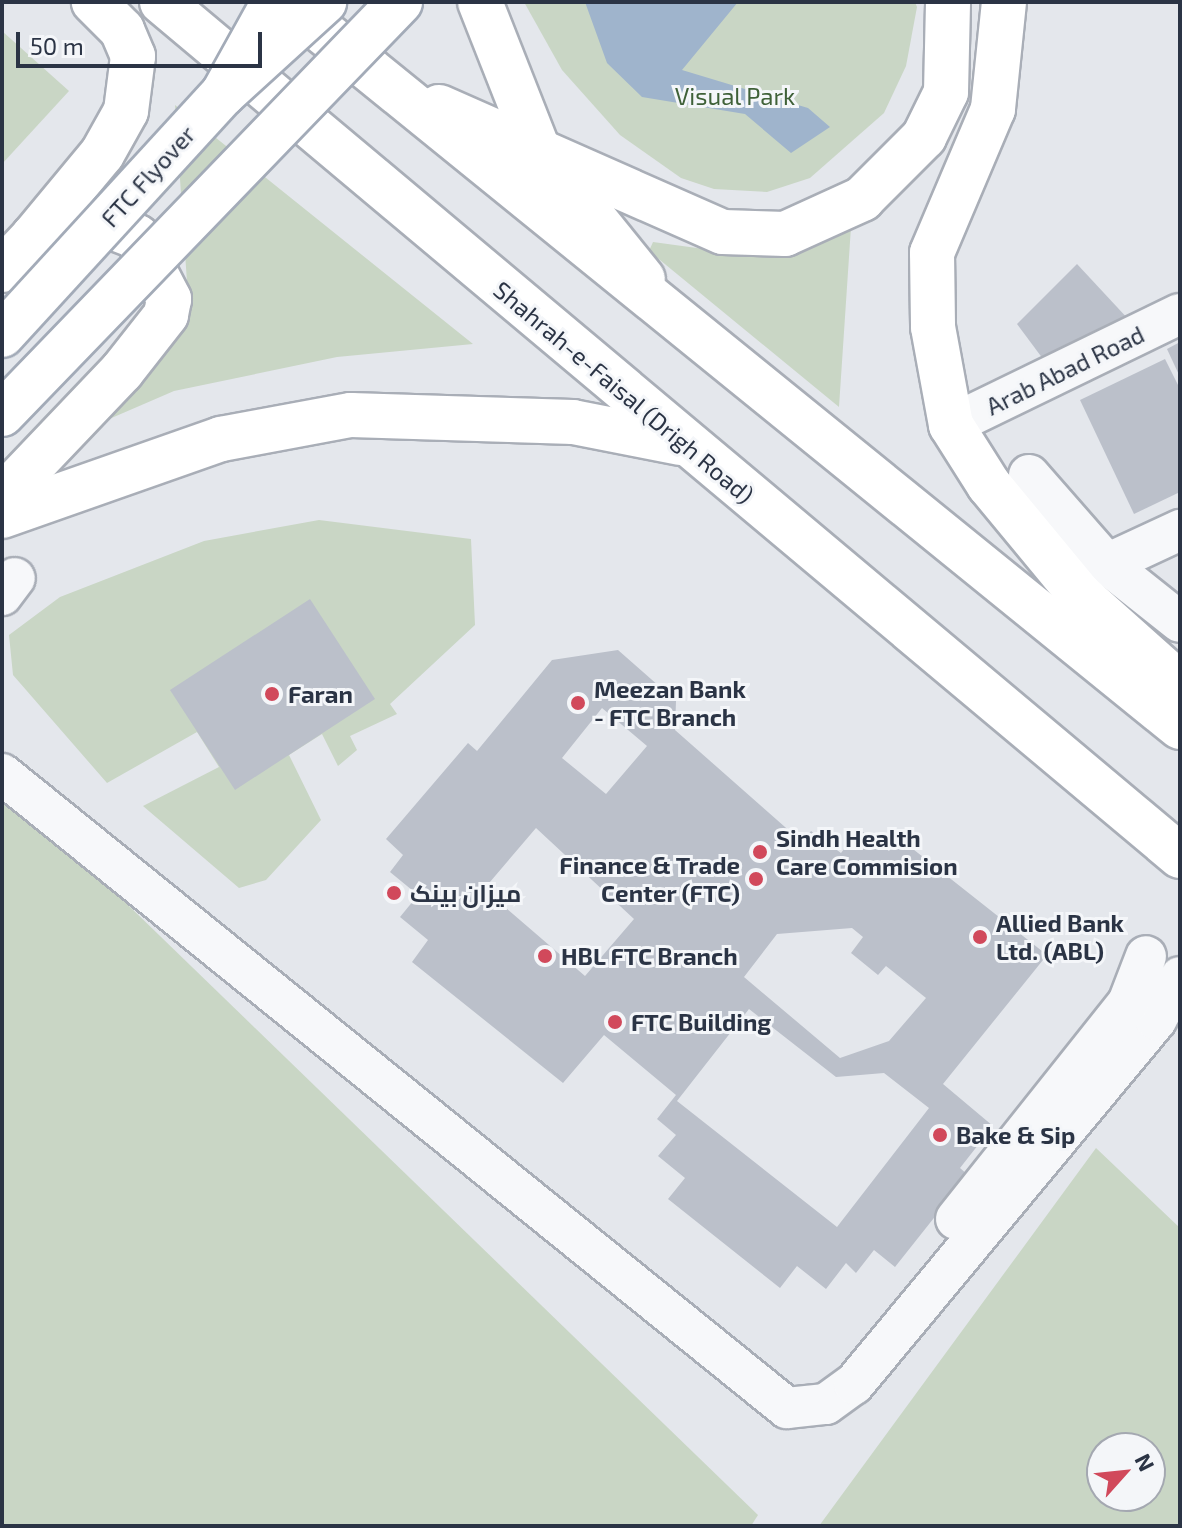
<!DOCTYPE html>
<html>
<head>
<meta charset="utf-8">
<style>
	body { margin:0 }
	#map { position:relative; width:1182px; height:1528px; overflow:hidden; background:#e4e7ec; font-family:"Exo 2",Cairo,sans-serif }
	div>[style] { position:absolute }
	.green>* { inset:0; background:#c9d6c5 }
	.water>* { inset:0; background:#9fb4cc }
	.building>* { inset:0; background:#bbc0ca }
	.roads { filter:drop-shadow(2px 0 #a9aeb7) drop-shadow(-2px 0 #a9aeb7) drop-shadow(0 2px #a9aeb7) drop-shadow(0 -2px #a9aeb7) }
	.minor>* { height:40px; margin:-20px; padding:0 20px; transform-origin:20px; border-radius:20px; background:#f7f8fa }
	.major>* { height:44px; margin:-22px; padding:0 22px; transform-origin:22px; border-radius:22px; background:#fff }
	.highway>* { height:44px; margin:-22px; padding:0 22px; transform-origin:22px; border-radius:22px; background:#fff }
	.bridges { filter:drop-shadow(2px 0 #a3abb8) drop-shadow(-2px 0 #a3abb8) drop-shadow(0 2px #a3abb8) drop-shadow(0 -2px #a3abb8) }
	.major-bridge>* { height:44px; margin:-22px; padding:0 22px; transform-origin:22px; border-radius:22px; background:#fff }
	.highway-bridge>* { height:44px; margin:-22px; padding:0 22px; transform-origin:22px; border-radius:22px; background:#fff }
	.dots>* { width:22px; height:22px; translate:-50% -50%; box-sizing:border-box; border:4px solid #f4f6f9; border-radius:50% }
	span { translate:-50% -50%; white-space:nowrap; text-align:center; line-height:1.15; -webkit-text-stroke:6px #f4f6f9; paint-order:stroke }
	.park-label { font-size:24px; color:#3f6138 }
	.street-label { font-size:24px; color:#2b3445 }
	.poi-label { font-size:24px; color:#2b3445; font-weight:700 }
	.left { translate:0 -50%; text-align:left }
	.right { translate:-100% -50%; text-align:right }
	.frame { position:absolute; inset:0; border:4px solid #2b3445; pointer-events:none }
	.north { position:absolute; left:1086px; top:1432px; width:80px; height:80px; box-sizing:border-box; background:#f4f6f9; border:2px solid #a4a8b1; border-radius:50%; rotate:63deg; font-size:22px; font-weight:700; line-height:32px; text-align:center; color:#2b3445 }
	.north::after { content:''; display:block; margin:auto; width:28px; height:36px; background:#d1495b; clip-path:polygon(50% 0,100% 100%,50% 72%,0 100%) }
	.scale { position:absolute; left:16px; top:32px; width:246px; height:36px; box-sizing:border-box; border:4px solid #2b3445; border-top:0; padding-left:10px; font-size:24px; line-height:28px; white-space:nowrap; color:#2b3445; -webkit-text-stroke:6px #f4f6f9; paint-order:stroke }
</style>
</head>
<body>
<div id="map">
	<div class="green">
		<i style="clip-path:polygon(524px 2px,915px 2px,917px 7px,906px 66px,884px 113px,810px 178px,767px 192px,714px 189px,681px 178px,620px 135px,562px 70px)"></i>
		<i style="clip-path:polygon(2px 31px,69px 91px,2px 164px)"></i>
		<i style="clip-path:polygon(175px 105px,473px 344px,337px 357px,174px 391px,93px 426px,188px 297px)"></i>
		<i style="clip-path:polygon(851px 227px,839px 407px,649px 251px,653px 242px,748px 255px,795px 251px)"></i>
		<i style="clip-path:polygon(319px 520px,471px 539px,475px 625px,390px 704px,397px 714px,350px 736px,357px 750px,338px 766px,322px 734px,289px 755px,321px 820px,266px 880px,239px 888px,143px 806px,219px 767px,197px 732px,107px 783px,13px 675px,9px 635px,60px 597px,204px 541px)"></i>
		<i style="clip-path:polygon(2px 783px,758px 1515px,751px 1526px,2px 1526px)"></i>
		<i style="clip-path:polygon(evenodd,1096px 1148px,1180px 1228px,1180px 1526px,819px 1526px,1096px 1148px,1150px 1448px,1150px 1496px,1102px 1496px,1102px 1448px,1150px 1448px)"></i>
	</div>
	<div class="water">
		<i style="clip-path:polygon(585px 2px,738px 2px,682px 70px,808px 108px,830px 127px,791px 153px,745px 114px,642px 97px,607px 63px)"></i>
	</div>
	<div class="building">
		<i style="clip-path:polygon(1077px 264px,1130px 321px,1046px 363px,1017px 324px)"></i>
		<i style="clip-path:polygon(1180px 342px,1180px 377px,1167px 349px)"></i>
		<i style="clip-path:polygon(1165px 359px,1180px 389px,1180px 492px,1134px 514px,1080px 400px)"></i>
		<i style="clip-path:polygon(310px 599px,375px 699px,235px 790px,170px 690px)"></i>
		<i style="clip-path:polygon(evenodd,618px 650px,676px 701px,675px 730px,802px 842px,811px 831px,841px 853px,859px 829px,889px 851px,899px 838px,1047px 955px,943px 1084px,993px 1126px,960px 1168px,968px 1175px,895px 1267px,874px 1250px,856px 1273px,846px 1263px,826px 1289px,797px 1266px,780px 1288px,668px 1199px,685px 1178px,658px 1156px,676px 1135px,657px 1119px,676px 1095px,604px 1035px,563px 1083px,412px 962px,428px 940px,400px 917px,418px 895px,390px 872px,403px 855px,386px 839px,468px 743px,477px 751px,552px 660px,618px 650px,602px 708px,647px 746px,606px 794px,562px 758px,602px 708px,618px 650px,536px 828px,634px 919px,585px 976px,484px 889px,536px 828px,618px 650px,852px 928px,863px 937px,851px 953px,878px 975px,886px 966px,926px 998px,889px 1041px,840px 1058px,744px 977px,777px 934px,852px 928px,618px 650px,749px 1009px,836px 1077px,884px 1073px,929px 1108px,837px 1227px,677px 1101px,749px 1009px)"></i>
	</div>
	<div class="roads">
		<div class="minor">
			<i style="left:951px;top:425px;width:254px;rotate:-25.9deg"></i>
			<i style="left:1029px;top:475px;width:118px;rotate:48.8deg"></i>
			<i style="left:1107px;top:564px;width:93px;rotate:38.5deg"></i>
			<i style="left:1107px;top:564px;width:81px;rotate:-25deg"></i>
			<i style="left:2px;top:595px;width:21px;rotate:-53deg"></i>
			<i style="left:2px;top:774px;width:1009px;rotate:38.93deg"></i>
			<i style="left:787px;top:1408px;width:39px;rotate:-6deg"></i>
			<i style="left:826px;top:1404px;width:34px;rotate:-36deg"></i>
			<i style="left:854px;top:1384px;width:473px;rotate:-50.3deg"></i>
			<i style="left:1156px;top:1020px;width:49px;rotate:-60.8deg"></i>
			<i style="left:956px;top:1219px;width:276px;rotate:-51.5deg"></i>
			<i style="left:1128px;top:1003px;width:50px;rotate:-69deg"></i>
		</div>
		<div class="major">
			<i style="left:480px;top:2px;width:158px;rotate:68.5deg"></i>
			<i style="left:538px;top:149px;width:167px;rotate:51.1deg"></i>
			<i style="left:2px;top:270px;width:45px;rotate:-46.8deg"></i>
			<i style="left:33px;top:237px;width:77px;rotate:-8.2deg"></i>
			<i style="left:109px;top:226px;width:30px;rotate:21deg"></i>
			<i style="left:137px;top:237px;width:70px;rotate:62.7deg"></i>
			<i style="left:169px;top:299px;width:16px;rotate:101deg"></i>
			<i style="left:166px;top:315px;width:71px;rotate:128.2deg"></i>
			<i style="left:122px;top:371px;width:174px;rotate:133.6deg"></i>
		</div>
		<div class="highway">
			<i style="left:162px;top:2px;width:1329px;rotate:39.99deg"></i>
			<i style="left:286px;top:2px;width:1151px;rotate:39.04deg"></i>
			<i style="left:1004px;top:2px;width:108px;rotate:95.9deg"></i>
			<i style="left:993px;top:109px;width:156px;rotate:113deg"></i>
			<i style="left:932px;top:253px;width:74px;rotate:89.2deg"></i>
			<i style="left:933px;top:327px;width:100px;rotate:79.6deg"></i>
			<i style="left:951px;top:425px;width:71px;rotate:57.7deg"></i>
			<i style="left:989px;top:485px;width:143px;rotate:50.4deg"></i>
			<i style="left:1080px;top:595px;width:134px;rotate:41.7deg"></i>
			<i style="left:439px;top:107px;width:310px;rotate:23.8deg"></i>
			<i style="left:723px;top:232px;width:62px;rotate:1.8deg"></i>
			<i style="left:785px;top:234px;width:85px;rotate:-24.4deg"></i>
			<i style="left:862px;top:199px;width:88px;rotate:-45deg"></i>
			<i style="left:924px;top:137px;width:50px;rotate:-63.9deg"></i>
			<i style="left:946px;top:92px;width:90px;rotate:-88.7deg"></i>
			<i style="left:33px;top:237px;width:108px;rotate:-50.3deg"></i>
			<i style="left:102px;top:154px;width:49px;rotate:-60.8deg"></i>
			<i style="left:126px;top:111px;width:55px;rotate:-82.7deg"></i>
			<i style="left:133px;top:56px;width:28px;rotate:-113deg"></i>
			<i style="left:122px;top:30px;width:40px;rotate:-135deg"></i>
			<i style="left:2px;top:516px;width:232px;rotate:-19.4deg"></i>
			<i style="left:221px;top:439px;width:132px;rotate:-10.5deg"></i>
			<i style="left:351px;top:415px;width:222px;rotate:1.8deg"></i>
			<i style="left:573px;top:422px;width:109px;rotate:11.1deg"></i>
		</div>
	</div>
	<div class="bridges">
		<div class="major-bridge">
			<i style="left:2px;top:335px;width:327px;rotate:-47.5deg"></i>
			<i style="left:223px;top:94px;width:105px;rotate:-61deg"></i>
		</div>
		<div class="highway-bridge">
			<i style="left:223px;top:94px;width:137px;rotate:-42.3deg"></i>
			<i style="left:2px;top:414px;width:573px;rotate:-45.99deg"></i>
		</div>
	</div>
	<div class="dots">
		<i style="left:272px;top:694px;background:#d1495b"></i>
		<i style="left:578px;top:703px;background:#d1495b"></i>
		<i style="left:760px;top:852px;background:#d1495b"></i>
		<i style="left:756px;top:879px;background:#d1495b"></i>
		<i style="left:394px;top:893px;background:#d1495b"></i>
		<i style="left:980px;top:937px;background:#d1495b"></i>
		<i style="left:545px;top:956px;background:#d1495b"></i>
		<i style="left:615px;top:1022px;background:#d1495b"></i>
		<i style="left:940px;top:1135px;background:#d1495b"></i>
	</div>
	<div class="park-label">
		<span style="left:735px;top:96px">Visual Park</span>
	</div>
	<div class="street-label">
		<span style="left:148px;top:176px;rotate:-48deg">FTC Flyover</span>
		<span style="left:1065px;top:370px;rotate:-26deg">Arab Abad Road</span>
		<span style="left:624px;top:392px;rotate:40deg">Shahrah-e-Faisal (Drigh Road)</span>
	</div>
	<div class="poi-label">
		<span class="left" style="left:594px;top:703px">Meezan Bank<br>- FTC Branch</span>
		<span class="left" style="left:288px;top:694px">Faran</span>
		<span class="left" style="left:776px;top:852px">Sindh Health<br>Care Commision</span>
		<span class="right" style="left:740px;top:879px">Finance &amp; Trade<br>Center (FTC)</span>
		<span class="left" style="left:410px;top:893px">میزان بینک</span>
		<span class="left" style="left:996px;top:937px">Allied Bank<br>Ltd. (ABL)</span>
		<span class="left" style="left:561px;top:956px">HBL FTC Branch</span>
		<span class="left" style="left:631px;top:1022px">FTC Building</span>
		<span class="left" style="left:956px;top:1135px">Bake &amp; Sip</span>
	</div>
	<div class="frame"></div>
	<div class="north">N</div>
	<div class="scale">50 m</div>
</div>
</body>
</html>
